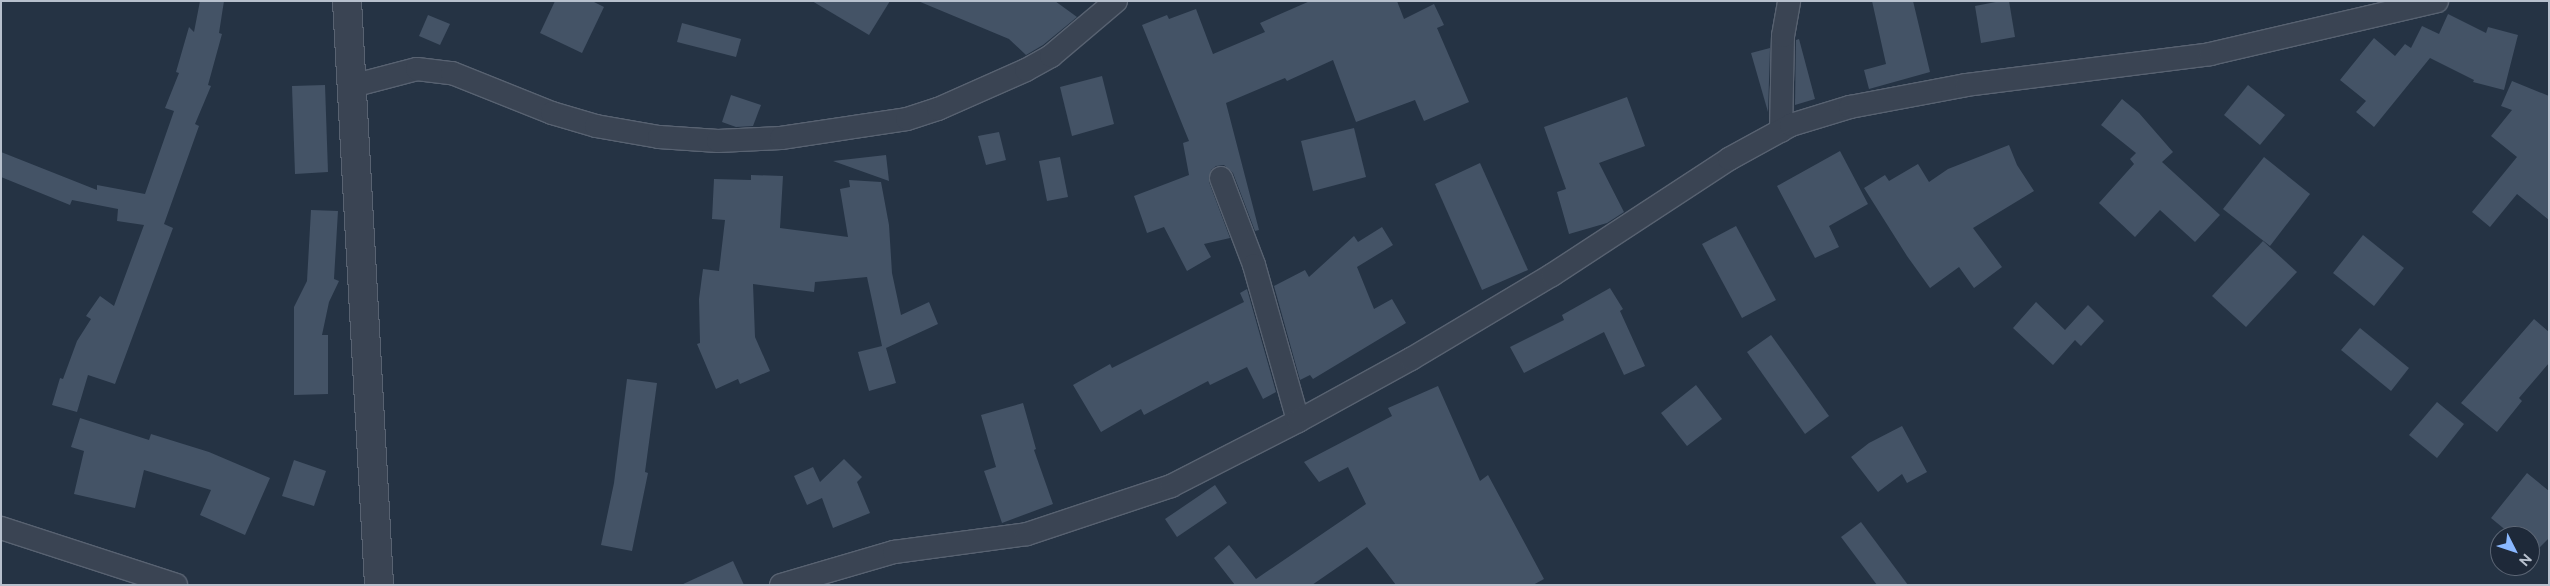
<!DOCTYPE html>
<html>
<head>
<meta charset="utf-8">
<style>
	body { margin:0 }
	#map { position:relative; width:2550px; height:586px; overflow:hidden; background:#253344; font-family:Raleway,sans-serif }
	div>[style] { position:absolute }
	.building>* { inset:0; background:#445366 }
	.roads { filter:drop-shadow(1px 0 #586271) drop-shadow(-1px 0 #586271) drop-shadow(0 1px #586271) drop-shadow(0 -1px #586271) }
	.minor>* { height:22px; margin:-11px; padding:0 11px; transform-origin:11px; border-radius:11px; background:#3a4453 }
	.tertiary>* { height:28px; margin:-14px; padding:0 14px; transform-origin:14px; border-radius:14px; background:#3a4453 }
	span { translate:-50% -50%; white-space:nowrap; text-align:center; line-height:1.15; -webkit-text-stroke:4px #1e2939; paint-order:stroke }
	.frame { position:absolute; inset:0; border:2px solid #b7c0cd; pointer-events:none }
	.north { position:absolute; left:2490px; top:526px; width:50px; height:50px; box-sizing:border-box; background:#1e2939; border:1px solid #5b6574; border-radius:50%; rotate:131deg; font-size:14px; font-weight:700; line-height:20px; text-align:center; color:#b7c0cd }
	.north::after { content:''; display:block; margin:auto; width:18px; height:22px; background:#8ab8ff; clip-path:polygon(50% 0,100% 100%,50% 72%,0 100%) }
</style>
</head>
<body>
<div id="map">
	<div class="building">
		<i style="clip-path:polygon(200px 1px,224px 1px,219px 33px,222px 34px,208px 85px,211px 86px,195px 124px,199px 126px,164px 224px,173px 228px,115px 384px,88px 375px,77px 412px,52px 405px,60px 378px,63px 379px,77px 341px,91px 319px,86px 316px,100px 296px,114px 306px,144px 225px,117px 221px,118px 209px,72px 200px,70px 205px,1px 177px,1px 152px,97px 190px,97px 185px,145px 194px,174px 111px,165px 108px,179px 73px,176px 72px,189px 27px,194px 32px)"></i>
		<i style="clip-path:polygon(555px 1px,592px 1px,604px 7px,582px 53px,540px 33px)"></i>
		<i style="clip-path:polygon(812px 1px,890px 1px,869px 35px)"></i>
		<i style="clip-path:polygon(918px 1px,1055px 1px,1077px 17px,1043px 45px,1026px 55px,1009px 39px)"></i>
		<i style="clip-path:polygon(1310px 1px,1397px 1px,1404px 19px,1434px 4px,1444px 25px,1437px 28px,1469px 102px,1424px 121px,1415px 100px,1356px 122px,1333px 60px,1287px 81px,1285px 78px,1226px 103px,1259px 230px,1255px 231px,1233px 173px,1224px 165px,1216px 166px,1211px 170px,1209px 182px,1230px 238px,1204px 244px,1211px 257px,1187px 271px,1164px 227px,1147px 233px,1134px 196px,1189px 175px,1183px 143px,1189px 141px,1142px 25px,1167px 15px,1169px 19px,1196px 9px,1213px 54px,1265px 32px,1260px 23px)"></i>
		<i style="clip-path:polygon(1872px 1px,1913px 1px,1930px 72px,1869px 89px,1864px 70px,1886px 64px)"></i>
		<i style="clip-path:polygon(2001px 1px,2009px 1px,2015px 37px,1981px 43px,1975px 6px)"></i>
		<i style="clip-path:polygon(2448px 14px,2486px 33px,2488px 27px,2518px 35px,2504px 90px,2473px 82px,2474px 80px,2430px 58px,2374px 127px,2356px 112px,2366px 101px,2340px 80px,2374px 38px,2395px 56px,2405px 44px,2411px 48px,2422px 26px,2439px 34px)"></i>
		<i style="clip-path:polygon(428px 15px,450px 24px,440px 45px,419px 36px)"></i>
		<i style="clip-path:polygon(682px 23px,741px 39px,736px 57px,677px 42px)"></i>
		<i style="clip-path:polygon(1799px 39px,1815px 99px,1795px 105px,1796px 40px)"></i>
		<i style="clip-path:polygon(1770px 48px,1768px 112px,1751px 53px)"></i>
		<i style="clip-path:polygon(1102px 76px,1114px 124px,1072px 136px,1060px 87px)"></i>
		<i style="clip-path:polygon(2512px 81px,2549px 96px,2549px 220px,2517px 194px,2490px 227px,2472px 212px,2517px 157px,2491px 136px,2512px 110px,2501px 106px)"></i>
		<i style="clip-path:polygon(325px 85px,328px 172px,295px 174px,292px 86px)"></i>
		<i style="clip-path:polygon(2248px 85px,2285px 115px,2260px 145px,2224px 115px)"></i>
		<i style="clip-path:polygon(731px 95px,761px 105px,753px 126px,736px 127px,722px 122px)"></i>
		<i style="clip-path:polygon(1627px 97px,1645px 146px,1599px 163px,1624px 212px,1607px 223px,1569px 234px,1557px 192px,1566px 189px,1544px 127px)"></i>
		<i style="clip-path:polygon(2122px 99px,2139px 113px,2173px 152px,2162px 162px,2220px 215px,2195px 242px,2160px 210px,2135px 237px,2099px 203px,2134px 164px,2130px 159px,2136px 153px,2101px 125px)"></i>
		<i style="clip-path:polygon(1354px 128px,1366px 177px,1313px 191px,1301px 141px)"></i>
		<i style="clip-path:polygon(999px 132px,1006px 160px,986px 165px,978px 136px)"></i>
		<i style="clip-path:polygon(2009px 145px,2017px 165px,2034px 191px,1973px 228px,2002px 267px,1974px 288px,1959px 267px,1930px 288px,1907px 256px,1864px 188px,1885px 175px,1889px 181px,1918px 164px,1929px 182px,1948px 169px)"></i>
		<i style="clip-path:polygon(1840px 151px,1868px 204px,1829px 226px,1839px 247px,1815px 258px,1777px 186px)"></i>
		<i style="clip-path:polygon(886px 155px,889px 181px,833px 161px)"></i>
		<i style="clip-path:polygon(1060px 157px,1068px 197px,1047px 201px,1039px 161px)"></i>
		<i style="clip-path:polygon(2264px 157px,2310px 194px,2270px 246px,2223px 209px)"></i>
		<i style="clip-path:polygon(1480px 163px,1528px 270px,1482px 290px,1435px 184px)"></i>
		<i style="clip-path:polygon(751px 175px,783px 176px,780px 228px,848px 237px,840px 189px,850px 187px,849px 180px,881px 182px,889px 225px,892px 273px,901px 315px,929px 302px,938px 324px,886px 348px,896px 383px,869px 391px,858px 352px,882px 346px,867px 277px,815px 282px,814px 292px,753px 284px,755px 337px,770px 371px,740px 384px,738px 379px,716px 389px,697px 344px,700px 343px,699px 299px,703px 269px,719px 271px,725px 220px,712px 219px,714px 179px,751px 180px)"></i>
		<i style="clip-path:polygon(311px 210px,338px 211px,334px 279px,339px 281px,329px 302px,322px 335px,328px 335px,328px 394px,294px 395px,294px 307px,307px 281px)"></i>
		<i style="clip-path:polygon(1736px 226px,1776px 300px,1742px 318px,1702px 244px)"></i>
		<i style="clip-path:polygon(1382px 227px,1393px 245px,1357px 267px,1374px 309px,1392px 299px,1406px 323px,1313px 379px,1310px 375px,1300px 380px,1274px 286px,1305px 270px,1309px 277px,1354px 236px,1358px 242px)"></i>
		<i style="clip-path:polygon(2363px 235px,2404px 268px,2374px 306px,2333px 273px)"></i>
		<i style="clip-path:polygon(2263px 241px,2297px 272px,2246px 327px,2212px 296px)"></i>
		<i style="clip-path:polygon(1610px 288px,1623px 309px,1620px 311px,1645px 366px,1624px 375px,1604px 332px,1524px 373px,1510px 347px,1564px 320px,1562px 315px)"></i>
		<i style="clip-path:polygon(1247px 289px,1276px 392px,1263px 399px,1247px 367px,1210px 385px,1208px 381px,1144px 415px,1141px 409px,1101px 432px,1073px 385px,1110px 364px,1112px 368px,1244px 302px,1240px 293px)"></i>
		<i style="clip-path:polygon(2036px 302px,2065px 330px,2088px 305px,2104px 321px,2081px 346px,2075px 340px,2053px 365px,2013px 328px)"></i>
		<i style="clip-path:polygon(2534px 319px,2549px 332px,2549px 363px,2519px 398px,2522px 401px,2497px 432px,2461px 403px)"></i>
		<i style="clip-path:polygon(2360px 328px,2409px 368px,2391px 391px,2341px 350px)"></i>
		<i style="clip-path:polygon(1771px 335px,1829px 416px,1805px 434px,1747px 352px)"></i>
		<i style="clip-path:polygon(627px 379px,657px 383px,645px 472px,648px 473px,632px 551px,601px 545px,614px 483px)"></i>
		<i style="clip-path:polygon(1696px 385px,1722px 419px,1687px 446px,1661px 413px)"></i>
		<i style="clip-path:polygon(1438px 386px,1480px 481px,1488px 475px,1544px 579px,1533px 585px,1396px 585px,1367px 547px,1312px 585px,1235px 585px,1214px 558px,1229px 545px,1256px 579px,1366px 504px,1348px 467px,1319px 482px,1304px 462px,1392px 416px,1388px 408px)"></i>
		<i style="clip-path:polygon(2437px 402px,2464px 424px,2437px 458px,2409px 435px)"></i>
		<i style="clip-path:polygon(1023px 403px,1036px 449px,1034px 450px,1053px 504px,1002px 523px,984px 471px,996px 467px,981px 415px)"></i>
		<i style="clip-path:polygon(80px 418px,149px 440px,151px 434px,209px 452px,270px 478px,245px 535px,200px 515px,211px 490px,144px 470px,135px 508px,74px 494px,84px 451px,71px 447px)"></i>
		<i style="clip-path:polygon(1902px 426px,1927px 472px,1907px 483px,1902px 474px,1878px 492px,1851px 457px,1869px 443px)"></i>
		<i style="clip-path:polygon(844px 459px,862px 477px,857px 482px,870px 513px,833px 528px,822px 498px,807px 505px,794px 476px,813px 467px,820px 482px)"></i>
		<i style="clip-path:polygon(294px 460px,326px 471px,314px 506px,282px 496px)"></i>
		<i style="clip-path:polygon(2527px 473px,2549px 491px,2549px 538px,2536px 551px,2530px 546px,2530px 536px,2519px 536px,2511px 529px,2508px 532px,2491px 518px)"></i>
		<i style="clip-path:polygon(1215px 485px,1227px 503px,1177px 537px,1165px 519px)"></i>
		<i style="clip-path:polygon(1861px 522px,1908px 585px,1877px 585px,1841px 537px)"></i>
		<i style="clip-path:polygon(733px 561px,744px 585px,681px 585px)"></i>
	</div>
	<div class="roads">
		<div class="minor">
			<i style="left:352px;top:86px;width:67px;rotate:-14.7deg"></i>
			<i style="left:417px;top:69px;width:35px;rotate:7deg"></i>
			<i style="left:452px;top:73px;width:108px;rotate:21.8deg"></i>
			<i style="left:552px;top:113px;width:46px;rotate:16.5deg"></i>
			<i style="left:596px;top:126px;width:64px;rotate:9.9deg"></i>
			<i style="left:659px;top:137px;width:59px;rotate:3.9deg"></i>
			<i style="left:718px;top:141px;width:63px;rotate:-2.7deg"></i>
			<i style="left:781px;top:138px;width:127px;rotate:-8.6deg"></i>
			<i style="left:907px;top:119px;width:33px;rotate:-18deg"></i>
			<i style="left:938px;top:109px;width:96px;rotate:-23.9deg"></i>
			<i style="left:1026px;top:70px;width:29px;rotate:-29deg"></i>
			<i style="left:1051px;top:56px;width:85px;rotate:-40.2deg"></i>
			<i style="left:1781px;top:131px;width:95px;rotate:-88.8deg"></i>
			<i style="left:1783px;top:36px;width:36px;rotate:-80deg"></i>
			<i style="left:1221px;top:178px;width:93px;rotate:69.2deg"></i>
			<i style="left:1254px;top:265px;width:162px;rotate:74.2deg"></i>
			<i style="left:1px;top:528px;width:184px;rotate:18deg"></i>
			<i style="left:781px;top:585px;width:118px;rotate:-16.3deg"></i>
			<i style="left:894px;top:552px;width:134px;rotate:-7.7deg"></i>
			<i style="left:1027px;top:534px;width:152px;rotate:-18.4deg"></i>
			<i style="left:1171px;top:486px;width:143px;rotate:-27.1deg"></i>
			<i style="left:1298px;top:421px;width:129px;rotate:-28.8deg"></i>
			<i style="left:1411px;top:359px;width:164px;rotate:-30.8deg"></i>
			<i style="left:1552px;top:275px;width:212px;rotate:-33.2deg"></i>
			<i style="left:1729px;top:159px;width:71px;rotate:-28.7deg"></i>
			<i style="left:1791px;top:125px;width:62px;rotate:-17deg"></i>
			<i style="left:1850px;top:107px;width:118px;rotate:-10.7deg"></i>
			<i style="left:1966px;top:85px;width:246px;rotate:-7.2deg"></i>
			<i style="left:2210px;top:54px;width:233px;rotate:-13.1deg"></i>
		</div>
		<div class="tertiary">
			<i style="left:347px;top:1px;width:585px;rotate:86.86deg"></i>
		</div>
	</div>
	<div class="frame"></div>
	<div class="north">N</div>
</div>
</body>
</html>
